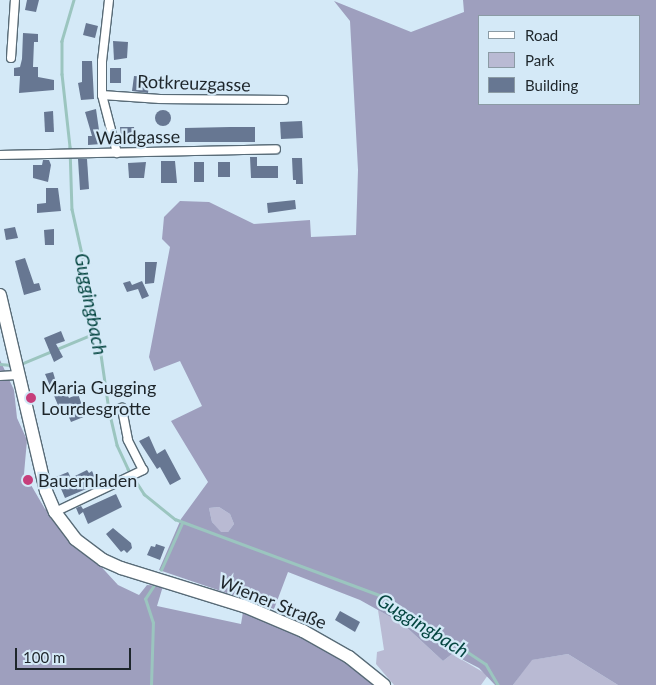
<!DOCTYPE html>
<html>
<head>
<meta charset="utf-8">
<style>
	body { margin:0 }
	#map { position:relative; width:656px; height:685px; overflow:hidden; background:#d4e9f7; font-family:Lato,sans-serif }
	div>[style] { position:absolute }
	.green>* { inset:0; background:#b9bad3 }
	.forest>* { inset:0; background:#9e9fbe }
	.stream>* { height:2.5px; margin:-1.25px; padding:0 1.25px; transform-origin:1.25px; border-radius:1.25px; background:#9bc5bf }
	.building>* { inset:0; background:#677792 }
	.round { border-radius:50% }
	.roads { filter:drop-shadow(1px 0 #586b77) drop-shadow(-1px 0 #586b77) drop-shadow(0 1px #586b77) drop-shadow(0 -1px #586b77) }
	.minor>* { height:8px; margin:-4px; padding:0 4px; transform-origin:4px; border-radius:4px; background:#fff }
	.primary>* { height:12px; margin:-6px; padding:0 6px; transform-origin:6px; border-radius:6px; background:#fff }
	.dots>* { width:14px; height:14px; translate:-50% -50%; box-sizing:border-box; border:2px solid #d4e9f7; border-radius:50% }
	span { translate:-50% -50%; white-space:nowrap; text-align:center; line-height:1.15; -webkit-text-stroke:4.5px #d4e9f7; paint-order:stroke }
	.street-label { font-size:18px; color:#1e262b }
	.poi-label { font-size:18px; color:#1e262b }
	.left { translate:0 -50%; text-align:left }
	.water-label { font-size:19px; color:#054641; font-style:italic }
	.legend { position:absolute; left:478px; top:15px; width:162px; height:90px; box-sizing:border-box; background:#d4e9f7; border:1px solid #8b9ba5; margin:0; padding:6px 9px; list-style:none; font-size:15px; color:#1e262b }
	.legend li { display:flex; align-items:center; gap:10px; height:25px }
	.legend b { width:25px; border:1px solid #8b9ba5 }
	.scale { position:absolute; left:15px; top:648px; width:116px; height:22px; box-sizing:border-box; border:2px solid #1e262b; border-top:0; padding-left:6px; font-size:15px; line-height:18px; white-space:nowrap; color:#1e262b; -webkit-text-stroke:4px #d4e9f7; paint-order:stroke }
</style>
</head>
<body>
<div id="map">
	<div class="green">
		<i style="clip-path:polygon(219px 507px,230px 514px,234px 524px,228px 532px,221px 533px,212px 522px,209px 508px)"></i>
		<i style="clip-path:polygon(378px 610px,403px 624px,443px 661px,452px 654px,488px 675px,481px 685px,394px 685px,376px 664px,377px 652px,384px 650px)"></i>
		<i style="clip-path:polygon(568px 654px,618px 685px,513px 685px,531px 660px)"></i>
	</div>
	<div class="forest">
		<i style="clip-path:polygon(evenodd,463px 0,656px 0,656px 685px,618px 685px,568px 654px,532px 660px,513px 685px,495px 685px,479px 668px,452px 654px,443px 661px,403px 624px,360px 600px,288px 572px,274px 609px,159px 570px,181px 519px,208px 482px,171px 421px,202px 406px,180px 361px,154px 371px,149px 357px,170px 247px,162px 239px,164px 217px,180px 201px,209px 202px,254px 224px,310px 220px,311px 237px,356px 235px,358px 170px,350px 21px,334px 1px,411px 32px,464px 12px,463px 0,480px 16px,640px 16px,640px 104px,480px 104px,480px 16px,463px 0,219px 507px,230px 514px,234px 524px,228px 532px,221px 532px,212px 522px,209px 508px,219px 507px)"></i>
		<i style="clip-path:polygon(0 360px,14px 390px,17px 418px,27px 440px,24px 474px,28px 486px,31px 485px,45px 509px,49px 510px,118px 585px,139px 595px,147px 585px,163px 586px,157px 606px,241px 624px,243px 612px,318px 642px,353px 664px,377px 685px,0 685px)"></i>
	</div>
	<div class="stream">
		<i style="left:74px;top:0;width:43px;rotate:106.3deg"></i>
		<i style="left:62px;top:41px;width:33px;rotate:90deg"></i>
		<i style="left:62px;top:74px;width:73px;rotate:83.7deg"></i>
		<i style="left:70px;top:147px;width:62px;rotate:88.2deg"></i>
		<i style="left:72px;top:209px;width:107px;rotate:77.5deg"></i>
		<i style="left:95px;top:313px;width:98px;rotate:81.8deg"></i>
		<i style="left:109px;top:410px;width:36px;rotate:77deg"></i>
		<i style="left:117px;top:445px;width:26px;rotate:65deg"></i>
		<i style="left:128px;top:469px;width:30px;rotate:57deg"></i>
		<i style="left:144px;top:494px;width:40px;rotate:39deg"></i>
		<i style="left:175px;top:519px;width:224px;rotate:20.4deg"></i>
		<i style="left:385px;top:597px;width:121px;rotate:33.6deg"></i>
		<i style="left:486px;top:664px;width:24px;rotate:60deg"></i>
		<i style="left:0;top:364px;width:11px;rotate:5deg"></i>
		<i style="left:21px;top:364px;width:83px;rotate:-22.6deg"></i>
		<i style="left:161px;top:570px;width:51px;rotate:-65.9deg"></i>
		<i style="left:151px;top:685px;width:62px;rotate:-88.2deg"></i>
		<i style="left:153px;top:623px;width:25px;rotate:-108deg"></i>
		<i style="left:145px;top:599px;width:17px;rotate:-57deg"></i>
	</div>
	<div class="building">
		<i style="clip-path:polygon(27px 0,39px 0,36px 12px,25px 10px)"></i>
		<i style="clip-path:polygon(86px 23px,98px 26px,95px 38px,83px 35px)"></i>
		<i style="clip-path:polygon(23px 33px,38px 34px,38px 42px,34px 42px,33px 67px,38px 67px,38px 77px,54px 80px,54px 90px,19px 93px,20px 76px,14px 76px,14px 68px,20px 67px,22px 59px)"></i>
		<i style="clip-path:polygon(113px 41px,128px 42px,127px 58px,114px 60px)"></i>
		<i style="clip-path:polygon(82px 61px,92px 61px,94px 99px,81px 100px,78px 83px,82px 82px)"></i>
		<i style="clip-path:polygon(110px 68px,121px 68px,121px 83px,110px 83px)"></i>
		<i style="clip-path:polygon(134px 76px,150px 77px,148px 93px,132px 91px)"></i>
		<i style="clip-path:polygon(96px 109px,101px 144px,88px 145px,88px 136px,92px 136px,85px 112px)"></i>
		<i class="round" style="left:155px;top:110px;width:16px;height:16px"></i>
		<i style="clip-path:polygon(53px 111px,54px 132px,45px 132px,44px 112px)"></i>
		<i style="clip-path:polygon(302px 121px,303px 138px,281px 139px,280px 122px)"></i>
		<i style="clip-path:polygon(120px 127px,134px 127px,136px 141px,122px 143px)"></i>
		<i style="clip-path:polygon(230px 127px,255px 127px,255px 142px,185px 142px,185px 128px)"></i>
		<i style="clip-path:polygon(250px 157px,257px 157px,257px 166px,278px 166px,278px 178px,251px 178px)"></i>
		<i style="clip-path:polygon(292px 158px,302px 158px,303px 184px,296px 184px,296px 180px,293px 180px)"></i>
		<i style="clip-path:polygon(78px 159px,87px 159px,89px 189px,80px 190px)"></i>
		<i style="clip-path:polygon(43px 160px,49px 160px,51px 165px,48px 182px,33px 178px,33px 165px,42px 165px)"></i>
		<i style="clip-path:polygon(161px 161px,175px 161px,177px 183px,161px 183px)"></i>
		<i style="clip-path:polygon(146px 162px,144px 178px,129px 178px,128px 163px)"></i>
		<i style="clip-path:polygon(194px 162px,204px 162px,204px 182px,194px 182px)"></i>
		<i style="clip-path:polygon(218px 162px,230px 162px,230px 177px,218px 177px)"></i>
		<i style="clip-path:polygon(46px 188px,58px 188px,61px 211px,37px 213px,37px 204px,46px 203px)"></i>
		<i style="clip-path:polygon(295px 200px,296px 209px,268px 213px,267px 203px)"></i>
		<i style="clip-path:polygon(15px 227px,18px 238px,6px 240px,4px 229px)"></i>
		<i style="clip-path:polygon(54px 229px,54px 245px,45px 245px,44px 230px)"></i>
		<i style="clip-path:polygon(25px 258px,34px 284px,39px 283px,41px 290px,24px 295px,15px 261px)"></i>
		<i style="clip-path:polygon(145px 262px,157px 262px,154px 283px,145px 284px)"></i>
		<i style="clip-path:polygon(130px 281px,132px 285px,142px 281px,149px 296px,142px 299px,138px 289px,127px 292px,123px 283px)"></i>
		<i style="clip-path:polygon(61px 331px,65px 341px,56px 344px,63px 357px,54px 362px,44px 338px)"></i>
		<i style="clip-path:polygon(53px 372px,59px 392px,65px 390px,69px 398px,78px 394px,86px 416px,71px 422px,65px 408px,60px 410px,45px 374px)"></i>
		<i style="clip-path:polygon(149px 436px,157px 454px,165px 449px,181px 479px,170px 485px,160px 467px,157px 469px,139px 441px)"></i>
		<i style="clip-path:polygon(87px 470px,89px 473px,92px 471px,98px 484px,65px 498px,56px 477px,68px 472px,71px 478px)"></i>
		<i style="clip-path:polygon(116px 494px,122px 507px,88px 524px,83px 512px,79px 515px,76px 508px,81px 506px,83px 509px)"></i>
		<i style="clip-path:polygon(113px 528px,131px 543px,132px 548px,127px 553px,124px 550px,121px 552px,106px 534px)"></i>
		<i style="clip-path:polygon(156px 544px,165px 547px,160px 560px,147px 555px,151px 546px,155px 547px)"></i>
		<i style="clip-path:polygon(340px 611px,360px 622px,355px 632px,335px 620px)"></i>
	</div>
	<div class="roads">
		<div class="minor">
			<i style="left:109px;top:0;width:61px;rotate:96.5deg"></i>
			<i style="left:102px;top:61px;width:34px;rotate:90deg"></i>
			<i style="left:102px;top:95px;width:60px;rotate:75.5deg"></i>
			<i style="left:11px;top:58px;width:58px;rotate:-86.1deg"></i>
			<i style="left:102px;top:95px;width:58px;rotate:3.9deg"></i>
			<i style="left:160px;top:99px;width:124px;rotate:0.5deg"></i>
			<i style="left:0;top:155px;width:276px;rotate:-1.2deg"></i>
			<i style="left:0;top:376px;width:17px;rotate:-3deg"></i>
			<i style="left:55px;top:512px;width:98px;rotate:-25.5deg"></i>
			<i style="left:143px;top:470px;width:34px;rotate:-117deg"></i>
			<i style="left:128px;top:440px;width:33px;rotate:-101deg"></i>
		</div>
		<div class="primary">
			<i style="left:0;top:295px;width:201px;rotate:76.8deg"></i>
			<i style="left:46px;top:491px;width:23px;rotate:67deg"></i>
			<i style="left:55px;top:512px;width:34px;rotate:53deg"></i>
			<i style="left:75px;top:539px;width:35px;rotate:37deg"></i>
			<i style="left:103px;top:560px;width:20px;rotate:24deg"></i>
			<i style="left:121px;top:568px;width:129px;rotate:17.2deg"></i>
			<i style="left:244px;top:606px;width:64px;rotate:23deg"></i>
			<i style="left:303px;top:631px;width:53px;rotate:29.5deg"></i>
			<i style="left:349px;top:657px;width:45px;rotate:38.7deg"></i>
		</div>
	</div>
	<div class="dots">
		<i style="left:31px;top:398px;background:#c63e7b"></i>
		<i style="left:28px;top:480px;background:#c63e7b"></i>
	</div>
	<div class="street-label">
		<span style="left:194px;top:83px;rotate:2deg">Rotkreuzgasse</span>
		<span style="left:138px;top:137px;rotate:-1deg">Waldgasse</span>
		<span style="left:273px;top:602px;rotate:22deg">Wiener Straße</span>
	</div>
	<div class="poi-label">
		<span class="left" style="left:41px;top:398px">Maria Gugging<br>Lourdesgrotte</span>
		<span class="left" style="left:38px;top:480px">Bauernladen</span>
	</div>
	<div class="water-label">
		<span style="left:91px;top:304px;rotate:79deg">Guggingbach</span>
		<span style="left:423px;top:625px;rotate:32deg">Guggingbach</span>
	</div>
	<ul class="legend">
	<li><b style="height:6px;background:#fff"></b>Road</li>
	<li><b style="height:14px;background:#b9bad3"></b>Park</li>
	<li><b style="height:14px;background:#677792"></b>Building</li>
	</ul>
	<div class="scale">100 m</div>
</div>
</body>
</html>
